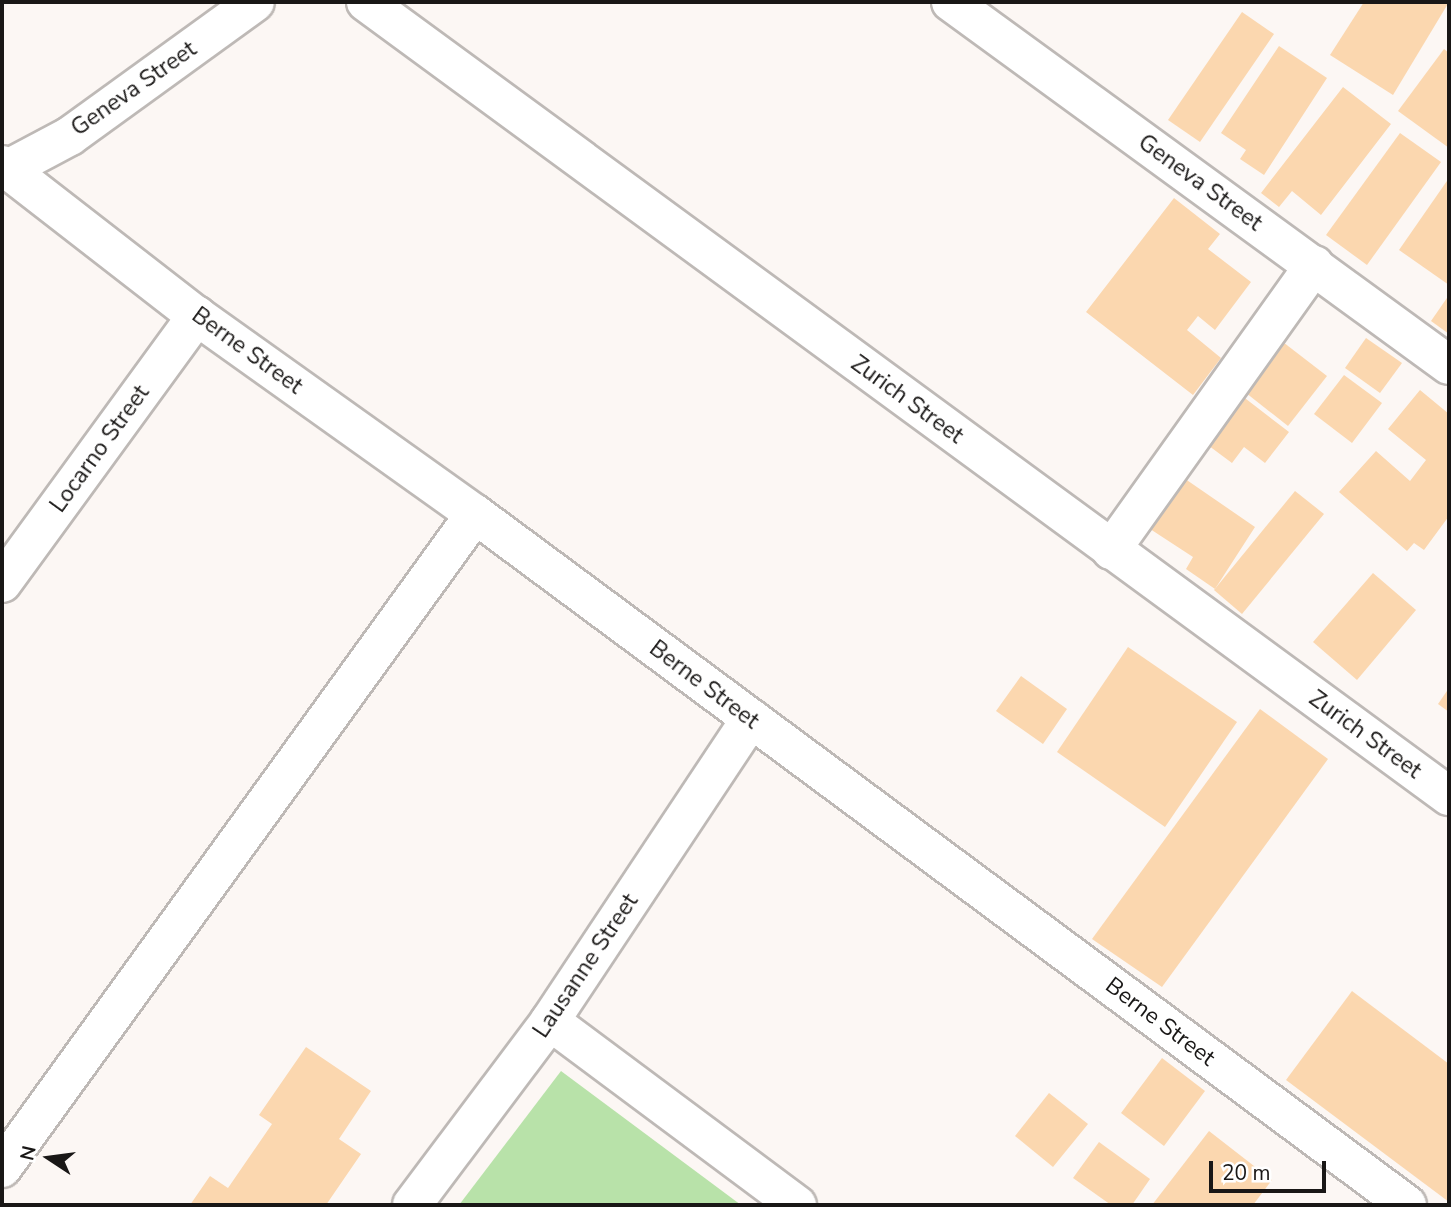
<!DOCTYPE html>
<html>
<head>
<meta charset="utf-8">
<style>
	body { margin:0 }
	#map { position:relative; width:1451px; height:1207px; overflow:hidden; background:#fcf7f4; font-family:"Nunito Sans",sans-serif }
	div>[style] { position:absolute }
	.green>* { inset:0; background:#b8e2a9 }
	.building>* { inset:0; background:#fbd7af }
	.roads { filter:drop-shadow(2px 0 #beb9b6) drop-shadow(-2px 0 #beb9b6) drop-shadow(0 2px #beb9b6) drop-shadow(0 -2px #beb9b6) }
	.minor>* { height:38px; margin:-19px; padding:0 19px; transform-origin:19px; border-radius:19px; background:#fff }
	.tertiary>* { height:38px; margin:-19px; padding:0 19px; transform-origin:19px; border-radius:19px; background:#fff }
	span { translate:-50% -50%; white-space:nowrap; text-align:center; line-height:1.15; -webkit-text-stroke:6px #fff; paint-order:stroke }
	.street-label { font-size:23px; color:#191716 }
	.frame { position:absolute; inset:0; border:4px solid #191716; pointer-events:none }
	.north { position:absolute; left:14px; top:1123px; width:70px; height:70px; -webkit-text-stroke:5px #fff; paint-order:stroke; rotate:283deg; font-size:19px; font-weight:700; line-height:28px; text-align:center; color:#191716 }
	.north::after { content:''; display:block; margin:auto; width:24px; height:32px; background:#191716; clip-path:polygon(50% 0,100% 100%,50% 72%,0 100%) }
	.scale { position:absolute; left:1209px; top:1161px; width:117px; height:32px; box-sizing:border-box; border:4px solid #191716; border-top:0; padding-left:9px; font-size:21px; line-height:24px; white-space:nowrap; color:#191716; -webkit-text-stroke:5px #fff; paint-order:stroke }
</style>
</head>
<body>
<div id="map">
	<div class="green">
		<i style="clip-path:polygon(561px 1071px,741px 1205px,459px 1205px)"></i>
	</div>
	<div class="building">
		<i style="clip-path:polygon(1364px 2px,1449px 2px,1393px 95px,1330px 55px)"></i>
		<i style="clip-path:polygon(1242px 12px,1274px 34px,1200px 142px,1168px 120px)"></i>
		<i style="clip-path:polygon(1279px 46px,1327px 78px,1264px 175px,1240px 159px,1246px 150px,1221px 133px)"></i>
		<i style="clip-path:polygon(1444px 49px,1449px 53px,1449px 148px,1398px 111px)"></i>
		<i style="clip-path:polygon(1343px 87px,1391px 124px,1321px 215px,1292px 191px,1279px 207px,1261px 193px)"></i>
		<i style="clip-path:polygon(1400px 133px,1441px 162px,1367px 265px,1326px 235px)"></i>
		<i style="clip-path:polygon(1449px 178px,1449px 285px,1399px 250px)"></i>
		<i style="clip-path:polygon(1174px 198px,1220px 234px,1208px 249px,1251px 282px,1215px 330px,1198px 316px,1187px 330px,1221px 358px,1193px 395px,1086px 312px)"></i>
		<i style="clip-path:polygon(1449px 295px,1449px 334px,1431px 321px)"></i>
		<i style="clip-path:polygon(1366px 338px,1402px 363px,1380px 393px,1345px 368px)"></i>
		<i style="clip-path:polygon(1279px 339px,1327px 376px,1288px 426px,1241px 389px)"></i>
		<i style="clip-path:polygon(1344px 375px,1382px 403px,1352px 443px,1314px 414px)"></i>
		<i style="clip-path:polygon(1420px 390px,1449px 414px,1449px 516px,1424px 550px,1414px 543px,1407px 551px,1339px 492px,1376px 451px,1410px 481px,1426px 460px,1388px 429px)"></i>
		<i style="clip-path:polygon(1237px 392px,1289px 432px,1265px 463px,1244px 447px,1232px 463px,1201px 440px)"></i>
		<i style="clip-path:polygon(1178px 474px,1255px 527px,1215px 589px,1186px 569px,1193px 557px,1144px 525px)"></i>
		<i style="clip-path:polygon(1295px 491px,1324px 514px,1242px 614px,1214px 590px)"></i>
		<i style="clip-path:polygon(1373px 573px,1416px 610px,1357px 680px,1313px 642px)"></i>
		<i style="clip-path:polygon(1128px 647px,1237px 722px,1165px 827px,1057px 752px)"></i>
		<i style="clip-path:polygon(1021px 676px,1067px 709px,1043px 744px,996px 711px)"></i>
		<i style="clip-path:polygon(1449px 688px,1449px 712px,1438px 704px)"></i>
		<i style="clip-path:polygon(1260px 709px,1328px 759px,1162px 987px,1092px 939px)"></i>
		<i style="clip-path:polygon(1352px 991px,1449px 1064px,1449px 1202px,1286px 1080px)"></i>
		<i style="clip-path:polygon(306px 1047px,371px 1091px,339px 1139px,361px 1154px,326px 1205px,190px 1205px,210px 1176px,228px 1188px,272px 1124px,259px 1115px)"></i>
		<i style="clip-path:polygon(1162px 1058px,1205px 1091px,1164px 1146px,1121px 1113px)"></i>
		<i style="clip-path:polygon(1049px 1093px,1088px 1124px,1053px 1167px,1015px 1136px)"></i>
		<i style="clip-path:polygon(1209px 1131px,1272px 1180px,1253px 1205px,1152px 1205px)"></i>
		<i style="clip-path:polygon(1099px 1142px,1150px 1179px,1132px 1205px,1111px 1205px,1073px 1178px)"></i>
	</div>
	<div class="roads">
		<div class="minor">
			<i style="left:366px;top:2px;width:1343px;rotate:36.25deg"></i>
			<i style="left:951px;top:2px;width:616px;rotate:36.09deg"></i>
			<i style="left:8px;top:169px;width:70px;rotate:-28deg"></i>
			<i style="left:70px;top:136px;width:228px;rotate:-35.9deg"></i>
			<i style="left:1111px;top:550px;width:350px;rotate:-54.5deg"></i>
			<i style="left:2px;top:583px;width:331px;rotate:-53.9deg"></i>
			<i style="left:550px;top:1021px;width:308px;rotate:36.7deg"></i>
			<i style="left:2px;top:1168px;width:807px;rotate:-54.12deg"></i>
			<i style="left:412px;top:1205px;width:230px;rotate:-53.1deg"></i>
			<i style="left:550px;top:1021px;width:363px;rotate:-56.4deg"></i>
		</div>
		<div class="tertiary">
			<i style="left:2px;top:165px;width:247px;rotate:37.8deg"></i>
			<i style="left:197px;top:316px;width:341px;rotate:35.5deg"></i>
			<i style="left:475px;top:514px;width:1160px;rotate:36.55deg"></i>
		</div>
	</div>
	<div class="street-label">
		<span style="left:134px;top:89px;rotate:-35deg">Geneva Street</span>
		<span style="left:1200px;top:183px;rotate:36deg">Geneva Street</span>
		<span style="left:247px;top:351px;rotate:36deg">Berne Street</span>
		<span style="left:907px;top:400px;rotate:36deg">Zurich Street</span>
		<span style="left:100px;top:449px;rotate:-54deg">Locarno Street</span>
		<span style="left:704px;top:685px;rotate:37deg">Berne Street</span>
		<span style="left:1365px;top:735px;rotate:36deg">Zurich Street</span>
		<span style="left:586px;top:966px;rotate:-56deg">Lausanne Street</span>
		<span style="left:1160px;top:1022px;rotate:37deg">Berne Street</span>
	</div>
	<div class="frame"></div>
	<div class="north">N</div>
	<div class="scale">20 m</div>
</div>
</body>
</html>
